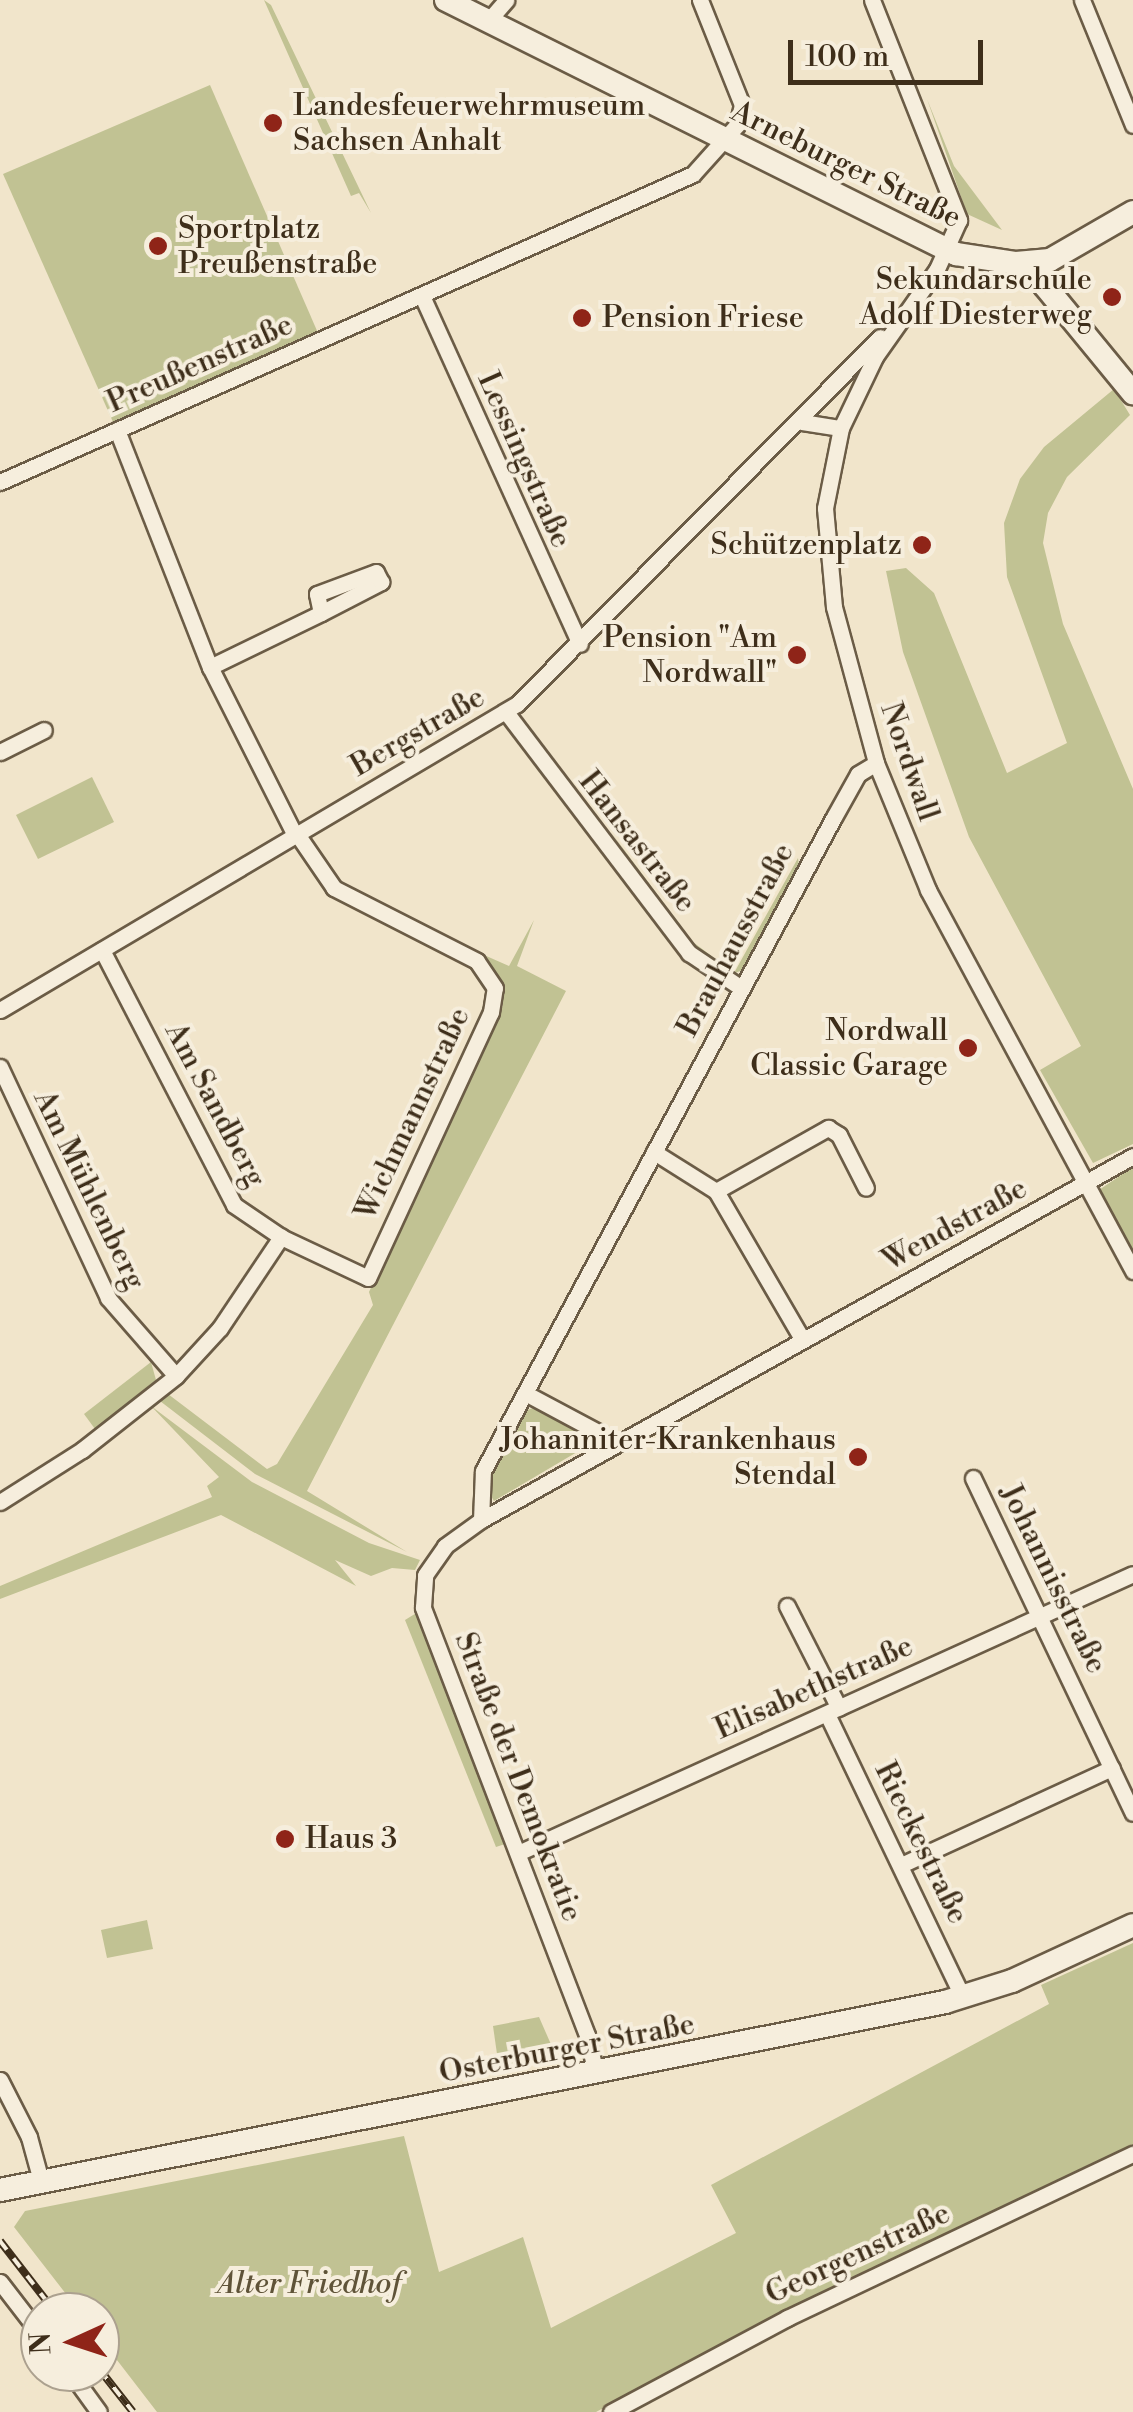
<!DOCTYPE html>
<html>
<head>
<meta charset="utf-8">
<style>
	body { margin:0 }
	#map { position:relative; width:1133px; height:2412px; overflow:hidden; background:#f1e5cb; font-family:"Libre Bodoni",serif }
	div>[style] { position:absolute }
	.green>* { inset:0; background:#c1c293 }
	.roads { filter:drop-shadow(2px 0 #6b5c46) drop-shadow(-2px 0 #6b5c46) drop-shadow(0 2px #6b5c46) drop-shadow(0 -2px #6b5c46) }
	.street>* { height:15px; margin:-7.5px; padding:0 7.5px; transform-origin:7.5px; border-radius:7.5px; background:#f6eedd }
	.secondary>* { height:22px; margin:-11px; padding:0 11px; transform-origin:11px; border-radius:11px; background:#f6eedd }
	.rail>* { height:8px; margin-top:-4px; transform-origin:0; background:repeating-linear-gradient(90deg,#f6eedd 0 11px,#3e2e1a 0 22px); box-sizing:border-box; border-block:2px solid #3e2e1a }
	.dots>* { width:28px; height:28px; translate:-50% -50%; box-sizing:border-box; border:5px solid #f6eedd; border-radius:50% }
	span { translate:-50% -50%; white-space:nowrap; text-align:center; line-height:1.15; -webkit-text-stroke:8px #f6eedd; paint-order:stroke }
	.poi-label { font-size:30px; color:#3e2e1a }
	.left { translate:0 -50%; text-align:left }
	.right { translate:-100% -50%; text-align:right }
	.street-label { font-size:30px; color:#3e2e1a }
	.park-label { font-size:30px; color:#5f5338; font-style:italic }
	.north { position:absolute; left:20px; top:2292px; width:100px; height:100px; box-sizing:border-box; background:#f6eedd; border:2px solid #aca18f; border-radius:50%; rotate:267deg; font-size:28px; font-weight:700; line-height:40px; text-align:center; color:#3e2e1a }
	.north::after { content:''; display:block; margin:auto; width:35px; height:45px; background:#8f2418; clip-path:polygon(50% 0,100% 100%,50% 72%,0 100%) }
	.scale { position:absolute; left:788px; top:40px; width:195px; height:45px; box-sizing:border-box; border:5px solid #3e2e1a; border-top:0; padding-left:12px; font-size:30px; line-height:35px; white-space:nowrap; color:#3e2e1a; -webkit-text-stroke:8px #f6eedd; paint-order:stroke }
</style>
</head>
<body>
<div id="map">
	<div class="green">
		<i style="clip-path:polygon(264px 0,271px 5px,371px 213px,359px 193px,351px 196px)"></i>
		<i style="clip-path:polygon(210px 85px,318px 333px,113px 422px,3px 174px)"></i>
		<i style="clip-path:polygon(927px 99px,954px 166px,1002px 230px,967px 214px)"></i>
		<i style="clip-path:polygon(1114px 389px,1130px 415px,1067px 477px,1048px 513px,1043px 543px,1063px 624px,1133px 789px,1133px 1144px,1093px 1163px,1040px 1070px,1081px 1046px,969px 837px,903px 652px,886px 571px,906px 568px,934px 593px,1007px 773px,1067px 743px,1007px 577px,1004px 523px,1020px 479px,1044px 447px)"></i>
		<i style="clip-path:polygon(92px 777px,114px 822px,38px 859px,16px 815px)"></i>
		<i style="clip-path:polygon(610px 831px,693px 942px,734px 973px,798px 858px,799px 866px,743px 970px,732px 974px,698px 954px)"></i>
		<i style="clip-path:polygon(534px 920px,517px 966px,566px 991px,307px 1491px,407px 1552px,255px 1474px,160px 1401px,168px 1394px,267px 1469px,277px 1464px,373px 1305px,369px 1292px,503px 1005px,495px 970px,459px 944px,509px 966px)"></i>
		<i style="clip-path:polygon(1133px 1167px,1133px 1253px,1099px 1190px)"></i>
		<i style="clip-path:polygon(151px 1362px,156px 1380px,95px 1429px,84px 1414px)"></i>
		<i style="clip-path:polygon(151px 1406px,252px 1482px,369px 1543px,420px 1560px,415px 1570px,392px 1568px,371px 1576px,335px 1560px,356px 1586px,221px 1515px,0 1599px,0 1586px,212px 1497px,207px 1486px,219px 1477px)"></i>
		<i style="clip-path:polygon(537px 1407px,594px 1442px,494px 1501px,485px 1486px,523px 1411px)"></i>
		<i style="clip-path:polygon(418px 1612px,444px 1678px,505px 1844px,496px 1847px,405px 1620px)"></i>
		<i style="clip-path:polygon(147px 1920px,153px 1949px,107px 1958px,101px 1930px)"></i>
		<i style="clip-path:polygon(1133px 1943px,1133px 2148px,759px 2323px,596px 2412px,157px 2412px,100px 2338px,100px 2312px,80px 2312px,14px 2227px,25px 2211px,404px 2136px,439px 2272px,523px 2237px,551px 2328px,736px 2233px,711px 2185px,1049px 2004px,1041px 1985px)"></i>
		<i style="clip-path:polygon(539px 2017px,557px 2058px,499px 2068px,493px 2026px)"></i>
	</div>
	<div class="roads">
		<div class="street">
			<i style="left:872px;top:0;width:237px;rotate:68.4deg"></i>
			<i style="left:959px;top:220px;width:54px;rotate:114.2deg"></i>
			<i style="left:937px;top:269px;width:108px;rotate:125.2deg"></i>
			<i style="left:875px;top:357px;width:79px;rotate:115.6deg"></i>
			<i style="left:841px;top:428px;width:82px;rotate:101.3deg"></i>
			<i style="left:825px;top:508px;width:99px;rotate:84.8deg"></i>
			<i style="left:834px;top:607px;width:162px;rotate:74.9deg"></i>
			<i style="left:876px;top:763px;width:137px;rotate:67.7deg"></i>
			<i style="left:928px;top:890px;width:433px;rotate:61.7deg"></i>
			<i style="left:1082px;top:0;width:135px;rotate:67.8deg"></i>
			<i style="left:488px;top:21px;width:28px;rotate:-49deg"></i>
			<i style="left:422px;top:296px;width:382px;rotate:65.6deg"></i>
			<i style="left:802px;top:422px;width:39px;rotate:9deg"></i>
			<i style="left:117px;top:430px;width:255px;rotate:68.6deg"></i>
			<i style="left:210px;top:667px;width:188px;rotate:63.2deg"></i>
			<i style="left:0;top:482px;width:758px;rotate:-23.96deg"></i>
			<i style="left:693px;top:174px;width:66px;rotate:-48.1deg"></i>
			<i style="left:737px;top:125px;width:21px;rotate:-76deg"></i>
			<i style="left:742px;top:105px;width:113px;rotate:-111.8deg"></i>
			<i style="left:210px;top:667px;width:123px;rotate:-25.9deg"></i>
			<i style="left:321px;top:613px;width:68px;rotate:-27.3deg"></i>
			<i style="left:381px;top:582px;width:11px;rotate:-117deg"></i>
			<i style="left:376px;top:572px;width:63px;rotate:159.6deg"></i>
			<i style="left:317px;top:594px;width:19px;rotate:78deg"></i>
			<i style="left:506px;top:712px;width:303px;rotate:52.8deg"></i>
			<i style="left:689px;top:953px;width:63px;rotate:33.9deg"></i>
			<i style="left:0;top:752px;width:49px;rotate:-26.6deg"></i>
			<i style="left:102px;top:950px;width:287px;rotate:62.6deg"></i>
			<i style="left:234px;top:1205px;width:57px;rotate:34.2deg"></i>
			<i style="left:281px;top:1237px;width:96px;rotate:25.2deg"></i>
			<i style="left:368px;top:1278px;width:293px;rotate:-65.2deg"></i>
			<i style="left:491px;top:1012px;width:24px;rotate:-81deg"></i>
			<i style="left:495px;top:988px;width:32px;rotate:-124deg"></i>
			<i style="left:477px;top:961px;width:161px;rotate:-153deg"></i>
			<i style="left:334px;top:888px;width:65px;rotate:-124.4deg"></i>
			<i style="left:0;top:1010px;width:601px;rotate:-30.62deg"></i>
			<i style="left:517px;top:704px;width:516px;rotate:-45.31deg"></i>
			<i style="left:0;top:1067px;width:255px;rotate:64.9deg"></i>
			<i style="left:108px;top:1298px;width:103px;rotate:48.9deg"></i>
			<i style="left:654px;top:1152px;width:73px;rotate:32.2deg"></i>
			<i style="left:716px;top:1191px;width:171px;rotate:59.8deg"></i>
			<i style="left:716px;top:1191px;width:129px;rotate:-29.4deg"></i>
			<i style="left:828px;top:1128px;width:13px;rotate:32deg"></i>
			<i style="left:839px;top:1135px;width:59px;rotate:63deg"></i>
			<i style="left:525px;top:1393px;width:83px;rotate:28.1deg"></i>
			<i style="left:598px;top:1432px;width:19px;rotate:51deg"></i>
			<i style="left:973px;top:1478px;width:371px;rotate:64.5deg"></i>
			<i style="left:0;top:1502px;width:97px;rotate:-32.4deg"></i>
			<i style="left:82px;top:1450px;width:120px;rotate:-38.2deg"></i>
			<i style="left:176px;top:1376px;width:65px;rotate:-47.5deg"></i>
			<i style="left:220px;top:1328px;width:110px;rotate:-56.2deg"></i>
			<i style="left:481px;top:1520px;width:49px;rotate:-87.7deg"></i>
			<i style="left:483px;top:1471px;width:742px;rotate:-61.78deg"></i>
			<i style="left:834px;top:817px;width:49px;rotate:-60.8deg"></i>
			<i style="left:858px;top:774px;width:21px;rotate:-31deg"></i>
			<i style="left:787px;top:1606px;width:114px;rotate:63deg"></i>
			<i style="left:827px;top:1714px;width:315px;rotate:64.4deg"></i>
			<i style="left:518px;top:1853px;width:675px;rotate:-24.4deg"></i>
			<i style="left:901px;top:1865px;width:232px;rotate:-24.7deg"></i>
			<i style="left:596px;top:2074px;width:40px;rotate:-103deg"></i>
			<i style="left:587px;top:2035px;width:458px;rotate:-111deg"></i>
			<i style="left:423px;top:1607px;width:32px;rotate:-86deg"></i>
			<i style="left:425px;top:1575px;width:35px;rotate:-55deg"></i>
			<i style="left:445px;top:1546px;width:44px;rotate:-35.8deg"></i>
			<i style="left:481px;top:1520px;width:747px;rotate:-29.17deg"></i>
			<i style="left:0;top:2080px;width:64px;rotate:63deg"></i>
			<i style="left:29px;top:2137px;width:46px;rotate:74.7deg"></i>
			<i style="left:0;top:2282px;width:66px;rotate:52.4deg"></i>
			<i style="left:70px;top:2372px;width:49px;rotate:54.1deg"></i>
			<i style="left:611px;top:2412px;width:200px;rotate:-28.1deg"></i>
			<i style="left:787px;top:2318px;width:383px;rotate:-25.4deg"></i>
		</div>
		<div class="secondary">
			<i style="left:446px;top:0;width:570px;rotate:26.48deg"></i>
			<i style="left:956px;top:254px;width:61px;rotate:8.5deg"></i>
			<i style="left:1016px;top:263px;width:34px;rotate:-5deg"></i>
			<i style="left:1050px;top:260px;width:96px;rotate:-30deg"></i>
			<i style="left:1038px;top:262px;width:25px;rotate:74deg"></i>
			<i style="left:1045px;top:286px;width:139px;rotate:50.6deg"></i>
			<i style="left:0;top:2190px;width:964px;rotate:-11.25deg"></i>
			<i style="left:945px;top:2002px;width:70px;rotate:-17.4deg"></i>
			<i style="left:1012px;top:1981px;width:133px;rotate:-24.8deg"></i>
		</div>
	</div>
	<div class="rail">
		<i style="left:0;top:2241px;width:90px;rotate:52.2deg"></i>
		<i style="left:100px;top:2370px;width:53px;rotate:51.8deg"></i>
	</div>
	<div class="dots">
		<i style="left:273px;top:123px;background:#8f2418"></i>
		<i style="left:158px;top:246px;background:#8f2418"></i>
		<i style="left:1112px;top:297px;background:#8f2418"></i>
		<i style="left:582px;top:318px;background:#8f2418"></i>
		<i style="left:922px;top:545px;background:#8f2418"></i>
		<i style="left:797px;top:655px;background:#8f2418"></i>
		<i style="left:968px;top:1048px;background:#8f2418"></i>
		<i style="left:858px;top:1457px;background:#8f2418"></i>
		<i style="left:285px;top:1839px;background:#8f2418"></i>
	</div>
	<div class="poi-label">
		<span class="left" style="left:293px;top:123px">Landesfeuerwehrmuseum<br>Sachsen Anhalt</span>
		<span class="left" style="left:178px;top:246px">Sportplatz<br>Preußenstraße</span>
		<span class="right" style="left:1092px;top:297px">Sekundarschule<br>Adolf Diesterweg</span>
		<span class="left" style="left:602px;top:318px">Pension Friese</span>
		<span class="right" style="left:902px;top:545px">Schützenplatz</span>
		<span class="right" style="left:777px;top:655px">Pension "Am<br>Nordwall"</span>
		<span class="right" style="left:948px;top:1048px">Nordwall<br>Classic Garage</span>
		<span class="right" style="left:836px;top:1457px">Johanniter-Krankenhaus<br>Stendal</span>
		<span class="left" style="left:305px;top:1839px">Haus 3</span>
	</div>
	<div class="street-label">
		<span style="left:846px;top:165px;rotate:26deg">Arneburger Straße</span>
		<span style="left:200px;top:364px;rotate:-24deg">Preußenstraße</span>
		<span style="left:524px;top:460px;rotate:66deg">Lessingstraße</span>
		<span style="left:418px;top:732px;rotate:-30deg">Bergstraße</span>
		<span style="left:909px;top:762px;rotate:71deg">Nordwall</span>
		<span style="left:637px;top:842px;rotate:52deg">Hansastraße</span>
		<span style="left:736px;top:940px;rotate:-62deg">Brauhausstraße</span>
		<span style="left:215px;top:1105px;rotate:62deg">Am Sandberg</span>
		<span style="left:413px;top:1114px;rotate:-65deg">Wichmannstraße</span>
		<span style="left:89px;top:1190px;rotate:64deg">Am Mühlenberg</span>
		<span style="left:955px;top:1225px;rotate:-29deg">Wendstraße</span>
		<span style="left:1053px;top:1579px;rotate:64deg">Johannisstraße</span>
		<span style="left:814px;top:1688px;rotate:-24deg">Elisabethstraße</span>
		<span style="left:518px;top:1777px;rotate:69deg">Straße der Demokratie</span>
		<span style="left:921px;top:1843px;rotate:64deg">Rieckestraße</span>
		<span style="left:567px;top:2049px;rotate:-11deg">Osterburger Straße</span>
		<span style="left:858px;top:2254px;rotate:-25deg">Georgenstraße</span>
	</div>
	<div class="park-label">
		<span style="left:309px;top:2284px">Alter Friedhof</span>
	</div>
	<div class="north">N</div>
	<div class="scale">100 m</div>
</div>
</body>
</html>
